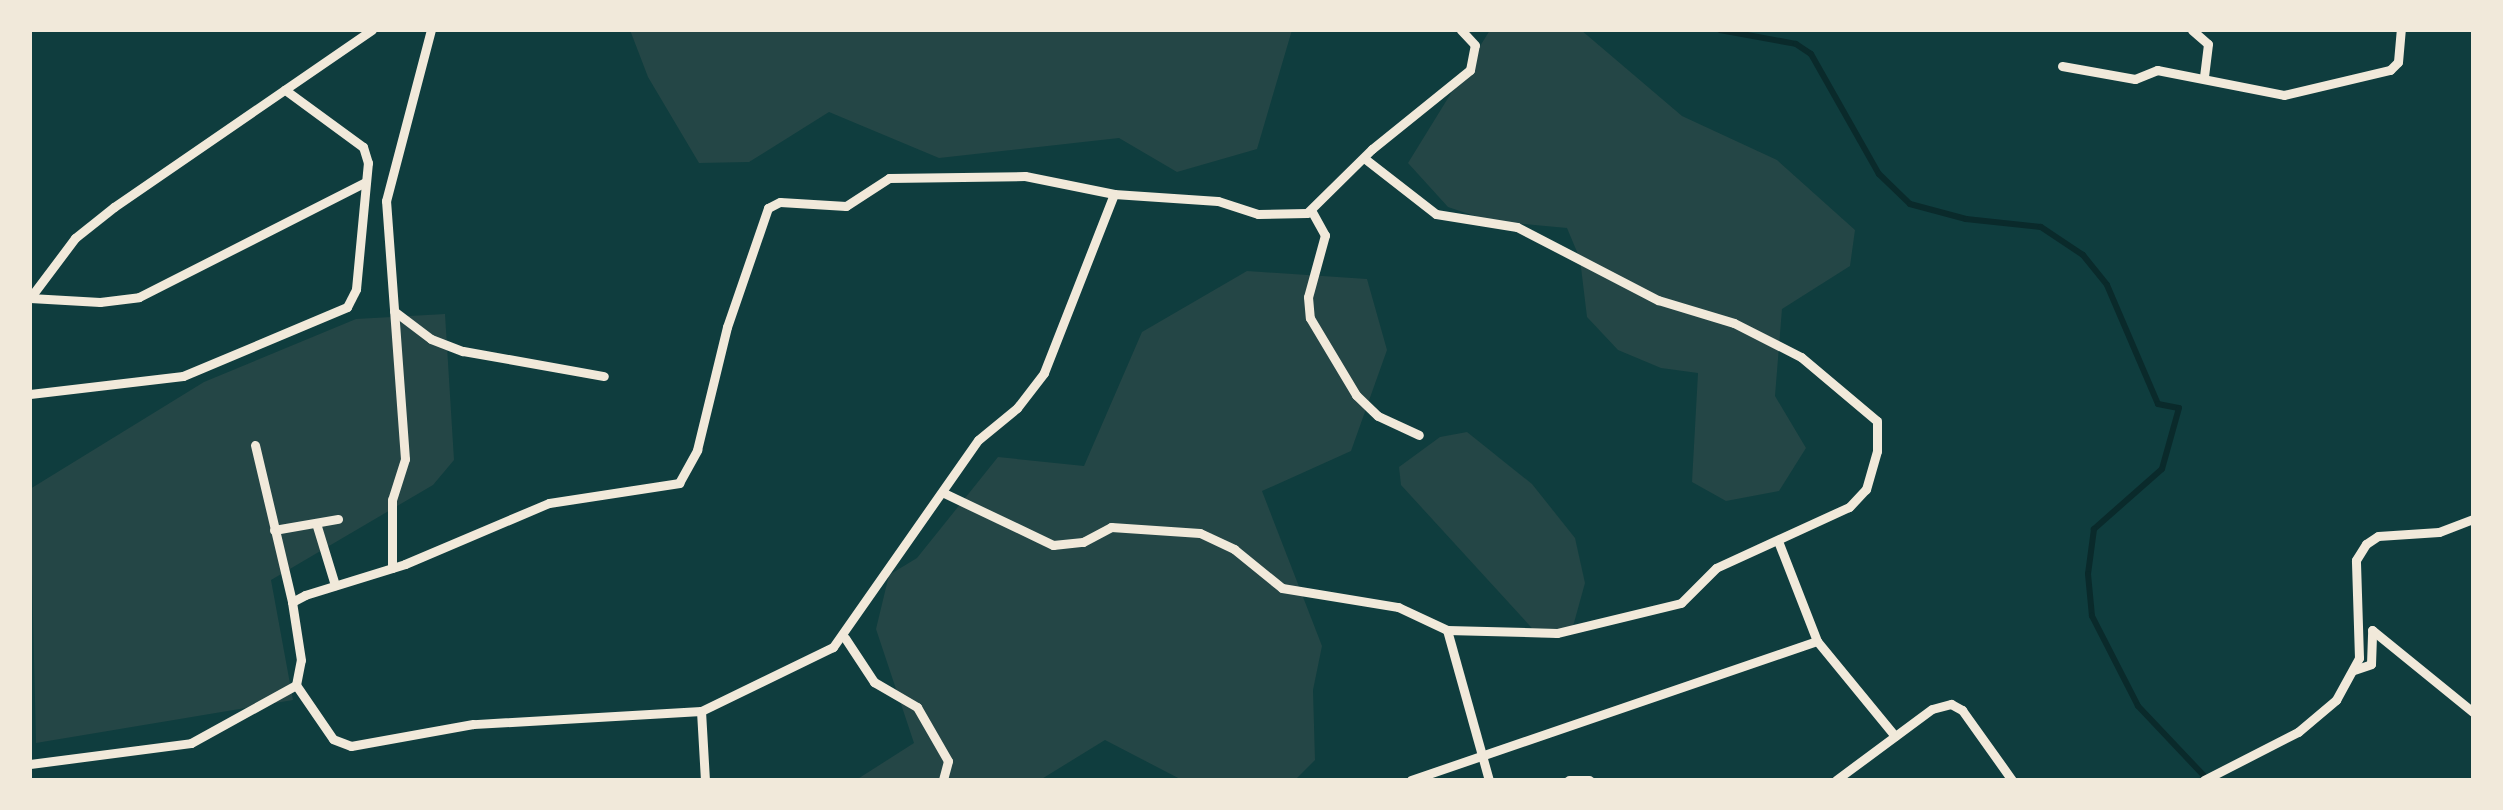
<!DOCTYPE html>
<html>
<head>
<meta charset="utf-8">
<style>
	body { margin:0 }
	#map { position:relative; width:2503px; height:810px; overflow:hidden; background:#0f3d3e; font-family:"Archivo Narrow",sans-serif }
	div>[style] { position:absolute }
	.green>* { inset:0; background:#244646 }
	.stream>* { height:6px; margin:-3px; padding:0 3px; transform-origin:3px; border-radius:3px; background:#0a2a2b }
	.minor>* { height:9px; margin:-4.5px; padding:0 4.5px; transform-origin:4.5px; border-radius:4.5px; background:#f1e9da }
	span { translate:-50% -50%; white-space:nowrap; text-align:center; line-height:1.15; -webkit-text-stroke:10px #f1e9da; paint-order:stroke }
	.frame { position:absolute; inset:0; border:32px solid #f1e9da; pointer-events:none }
</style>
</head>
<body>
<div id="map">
	<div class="green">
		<i style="clip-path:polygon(630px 30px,1292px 30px,1257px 149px,1177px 172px,1119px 138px,939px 158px,829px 112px,749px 162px,699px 163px,648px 77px)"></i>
		<i style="clip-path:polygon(1490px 30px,1581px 30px,1682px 116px,1777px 160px,1855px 230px,1850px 266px,1782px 309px,1775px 396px,1806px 448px,1779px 491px,1726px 501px,1692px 482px,1698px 373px,1661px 368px,1618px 350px,1587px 317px,1580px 259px,1567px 228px,1490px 221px,1448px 207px,1408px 163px)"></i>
		<i style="clip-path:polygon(1247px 271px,1367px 279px,1387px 350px,1351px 451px,1262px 491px,1322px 646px,1313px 690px,1315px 760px,1295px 780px,1182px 780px,1105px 740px,1040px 780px,856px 780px,914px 743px,876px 629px,889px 575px,917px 558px,998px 457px,1084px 466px,1142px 332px)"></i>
		<i style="clip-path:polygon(445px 314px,454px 460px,433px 485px,271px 580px,293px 700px,36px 743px,30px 489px,204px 382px,356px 319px)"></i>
		<i style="clip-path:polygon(1467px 432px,1532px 484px,1575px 538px,1585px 583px,1572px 630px,1541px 638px,1401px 485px,1399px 467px,1440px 437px)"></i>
	</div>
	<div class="stream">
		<i style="left:1720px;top:30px;width:77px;rotate:10.4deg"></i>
		<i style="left:1796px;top:44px;width:18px;rotate:34deg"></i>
		<i style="left:1811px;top:54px;width:138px;rotate:60.5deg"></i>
		<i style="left:1879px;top:174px;width:43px;rotate:44.1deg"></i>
		<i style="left:1910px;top:204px;width:58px;rotate:15deg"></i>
		<i style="left:1966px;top:219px;width:75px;rotate:6.1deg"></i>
		<i style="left:2041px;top:227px;width:50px;rotate:33.7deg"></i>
		<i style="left:2083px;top:255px;width:38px;rotate:51deg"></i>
		<i style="left:2107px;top:285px;width:129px;rotate:66.8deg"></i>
		<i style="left:2158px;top:404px;width:21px;rotate:11deg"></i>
		<i style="left:2179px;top:408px;width:63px;rotate:105.6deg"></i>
		<i style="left:2162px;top:469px;width:91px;rotate:138.6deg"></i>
		<i style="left:2094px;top:529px;width:45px;rotate:97.6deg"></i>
		<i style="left:2088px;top:574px;width:42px;rotate:84.6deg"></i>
		<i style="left:2092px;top:616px;width:101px;rotate:62.9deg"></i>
		<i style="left:2138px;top:706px;width:102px;rotate:46.6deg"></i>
	</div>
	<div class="minor">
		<i style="left:2192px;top:30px;width:21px;rotate:41deg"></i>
		<i style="left:2208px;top:44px;width:34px;rotate:97deg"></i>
		<i style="left:2062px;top:66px;width:74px;rotate:10.1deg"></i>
		<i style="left:2135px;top:79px;width:24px;rotate:-22deg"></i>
		<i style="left:2157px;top:70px;width:129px;rotate:11.1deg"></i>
		<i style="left:2284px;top:95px;width:109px;rotate:-13.3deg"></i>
		<i style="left:2390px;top:70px;width:11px;rotate:-45deg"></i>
		<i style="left:2398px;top:62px;width:32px;rotate:-85deg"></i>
		<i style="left:1364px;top:158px;width:91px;rotate:37.9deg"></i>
		<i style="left:1436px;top:214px;width:82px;rotate:9.1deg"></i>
		<i style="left:1517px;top:227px;width:159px;rotate:27.4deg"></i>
		<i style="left:1658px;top:300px;width:79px;rotate:16.8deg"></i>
		<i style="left:1734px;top:323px;width:75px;rotate:26.9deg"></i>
		<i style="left:1801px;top:357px;width:99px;rotate:40.1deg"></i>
		<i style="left:1877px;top:421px;width:30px;rotate:90deg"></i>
		<i style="left:1877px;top:451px;width:40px;rotate:106deg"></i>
		<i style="left:1866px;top:489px;width:25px;rotate:133deg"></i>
		<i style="left:1849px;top:507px;width:146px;rotate:155.4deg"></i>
		<i style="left:1716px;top:568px;width:49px;rotate:135deg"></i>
		<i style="left:1681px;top:603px;width:128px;rotate:166.4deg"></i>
		<i style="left:1557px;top:633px;width:110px;rotate:-178.4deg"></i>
		<i style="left:1114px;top:194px;width:192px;rotate:111.4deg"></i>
		<i style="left:1044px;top:373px;width:44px;rotate:127.6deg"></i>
		<i style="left:1017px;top:408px;width:50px;rotate:140.6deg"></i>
		<i style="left:978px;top:440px;width:253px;rotate:125deg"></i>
		<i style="left:833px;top:647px;width:147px;rotate:154.1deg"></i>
		<i style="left:701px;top:711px;width:228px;rotate:176.7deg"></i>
		<i style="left:473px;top:724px;width:124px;rotate:169.8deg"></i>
		<i style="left:351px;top:746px;width:19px;rotate:-159deg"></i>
		<i style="left:333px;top:739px;width:65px;rotate:-124.4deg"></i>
		<i style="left:296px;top:685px;width:25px;rotate:-79deg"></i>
		<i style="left:301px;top:660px;width:59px;rotate:-98.8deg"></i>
		<i style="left:292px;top:602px;width:15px;rotate:-28deg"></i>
		<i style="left:305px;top:595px;width:105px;rotate:-17.2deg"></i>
		<i style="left:405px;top:564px;width:156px;rotate:-23deg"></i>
		<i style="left:549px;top:503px;width:132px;rotate:-8.7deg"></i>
		<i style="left:679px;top:483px;width:38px;rotate:-61deg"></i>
		<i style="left:697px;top:450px;width:127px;rotate:-76.3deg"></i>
		<i style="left:727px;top:327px;width:126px;rotate:-71deg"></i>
		<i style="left:768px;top:208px;width:13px;rotate:-27deg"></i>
		<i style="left:780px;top:202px;width:66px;rotate:3.5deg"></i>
		<i style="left:846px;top:206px;width:51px;rotate:-33.1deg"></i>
		<i style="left:889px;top:178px;width:136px;rotate:-0.8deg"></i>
		<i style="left:1025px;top:176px;width:91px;rotate:11.4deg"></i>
		<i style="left:1114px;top:194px;width:104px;rotate:3.9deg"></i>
		<i style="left:1218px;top:201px;width:42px;rotate:18deg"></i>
		<i style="left:1258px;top:214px;width:49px;rotate:-1.2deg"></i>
		<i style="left:1307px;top:213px;width:91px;rotate:-44.6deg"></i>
		<i style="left:1372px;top:149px;width:126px;rotate:-38.9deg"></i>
		<i style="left:1470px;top:70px;width:25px;rotate:-79deg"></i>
		<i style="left:1475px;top:45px;width:21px;rotate:-133deg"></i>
		<i style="left:1311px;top:210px;width:29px;rotate:61deg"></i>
		<i style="left:1325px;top:235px;width:64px;rotate:105.3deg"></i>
		<i style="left:1308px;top:297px;width:21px;rotate:85deg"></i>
		<i style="left:1310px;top:318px;width:90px;rotate:59.1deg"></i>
		<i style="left:1356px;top:395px;width:30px;rotate:44deg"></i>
		<i style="left:1378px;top:416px;width:45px;rotate:24.9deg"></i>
		<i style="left:30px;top:298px;width:75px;rotate:-53.1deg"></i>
		<i style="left:75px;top:238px;width:50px;rotate:-38.5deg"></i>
		<i style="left:114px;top:207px;width:313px;rotate:-34.5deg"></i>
		<i style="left:30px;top:298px;width:70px;rotate:3.3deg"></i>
		<i style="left:100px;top:302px;width:39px;rotate:-7deg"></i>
		<i style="left:139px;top:297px;width:254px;rotate:-26.9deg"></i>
		<i style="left:394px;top:311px;width:46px;rotate:37.1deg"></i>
		<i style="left:431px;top:339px;width:34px;rotate:21deg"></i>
		<i style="left:463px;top:351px;width:143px;rotate:10.1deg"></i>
		<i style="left:30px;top:394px;width:154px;rotate:-6.7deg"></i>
		<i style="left:183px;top:376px;width:178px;rotate:-22.8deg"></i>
		<i style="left:347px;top:307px;width:20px;rotate:-63deg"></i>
		<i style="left:356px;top:289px;width:127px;rotate:-84.6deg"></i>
		<i style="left:368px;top:163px;width:17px;rotate:-107deg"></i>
		<i style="left:363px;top:147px;width:97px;rotate:-143.8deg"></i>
		<i style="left:255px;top:445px;width:161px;rotate:76.7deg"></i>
		<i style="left:944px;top:493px;width:121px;rotate:25.5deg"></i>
		<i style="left:1053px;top:545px;width:30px;rotate:-6deg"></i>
		<i style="left:1083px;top:542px;width:32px;rotate:-28deg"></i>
		<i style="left:1111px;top:527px;width:89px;rotate:3.9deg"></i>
		<i style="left:1200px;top:533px;width:38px;rotate:25deg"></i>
		<i style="left:1234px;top:549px;width:62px;rotate:39.1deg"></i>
		<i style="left:1282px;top:588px;width:118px;rotate:9.3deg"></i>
		<i style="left:1398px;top:607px;width:54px;rotate:25.1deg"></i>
		<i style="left:1447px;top:630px;width:156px;rotate:74.4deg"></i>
		<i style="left:316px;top:523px;width:65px;rotate:73deg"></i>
		<i style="left:274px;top:530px;width:65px;rotate:-9.8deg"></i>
		<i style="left:1778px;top:541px;width:107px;rotate:68.7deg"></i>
		<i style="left:1817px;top:641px;width:123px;rotate:50.6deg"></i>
		<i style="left:392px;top:568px;width:68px;rotate:-90deg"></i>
		<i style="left:392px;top:500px;width:43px;rotate:-72.4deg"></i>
		<i style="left:405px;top:459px;width:259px;rotate:-94.2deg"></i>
		<i style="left:386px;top:201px;width:177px;rotate:-75.3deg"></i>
		<i style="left:845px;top:638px;width:53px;rotate:56.6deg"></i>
		<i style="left:874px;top:682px;width:50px;rotate:30.2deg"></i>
		<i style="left:917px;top:707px;width:62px;rotate:60.1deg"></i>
		<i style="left:948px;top:761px;width:20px;rotate:105deg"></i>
		<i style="left:2354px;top:670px;width:18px;rotate:-19deg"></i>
		<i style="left:2371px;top:664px;width:34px;rotate:-88deg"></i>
		<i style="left:2372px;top:630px;width:130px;rotate:39.1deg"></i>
		<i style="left:701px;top:711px;width:69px;rotate:86.7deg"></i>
		<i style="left:30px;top:764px;width:162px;rotate:-7.4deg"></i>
		<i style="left:191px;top:743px;width:120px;rotate:-28.9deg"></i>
		<i style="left:1411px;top:780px;width:429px;rotate:-18.9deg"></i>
		<i style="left:1569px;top:780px;width:20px"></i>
		<i style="left:1836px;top:780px;width:119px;rotate:-36.5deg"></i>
		<i style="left:1932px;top:709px;width:20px;rotate:-15deg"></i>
		<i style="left:1951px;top:704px;width:13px;rotate:29deg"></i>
		<i style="left:1962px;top:710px;width:86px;rotate:54.5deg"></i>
		<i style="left:2204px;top:780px;width:106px;rotate:-27.1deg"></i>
		<i style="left:2298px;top:732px;width:50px;rotate:-40.1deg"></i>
		<i style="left:2336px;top:700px;width:48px;rotate:-61.3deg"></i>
		<i style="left:2359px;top:658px;width:98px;rotate:-91.8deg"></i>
		<i style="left:2356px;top:560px;width:19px;rotate:-58deg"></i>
		<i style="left:2366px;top:544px;width:14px;rotate:-34deg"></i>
		<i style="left:2378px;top:536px;width:61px;rotate:-3.8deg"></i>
		<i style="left:2439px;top:532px;width:36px;rotate:-21deg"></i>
	</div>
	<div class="frame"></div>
</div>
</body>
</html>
